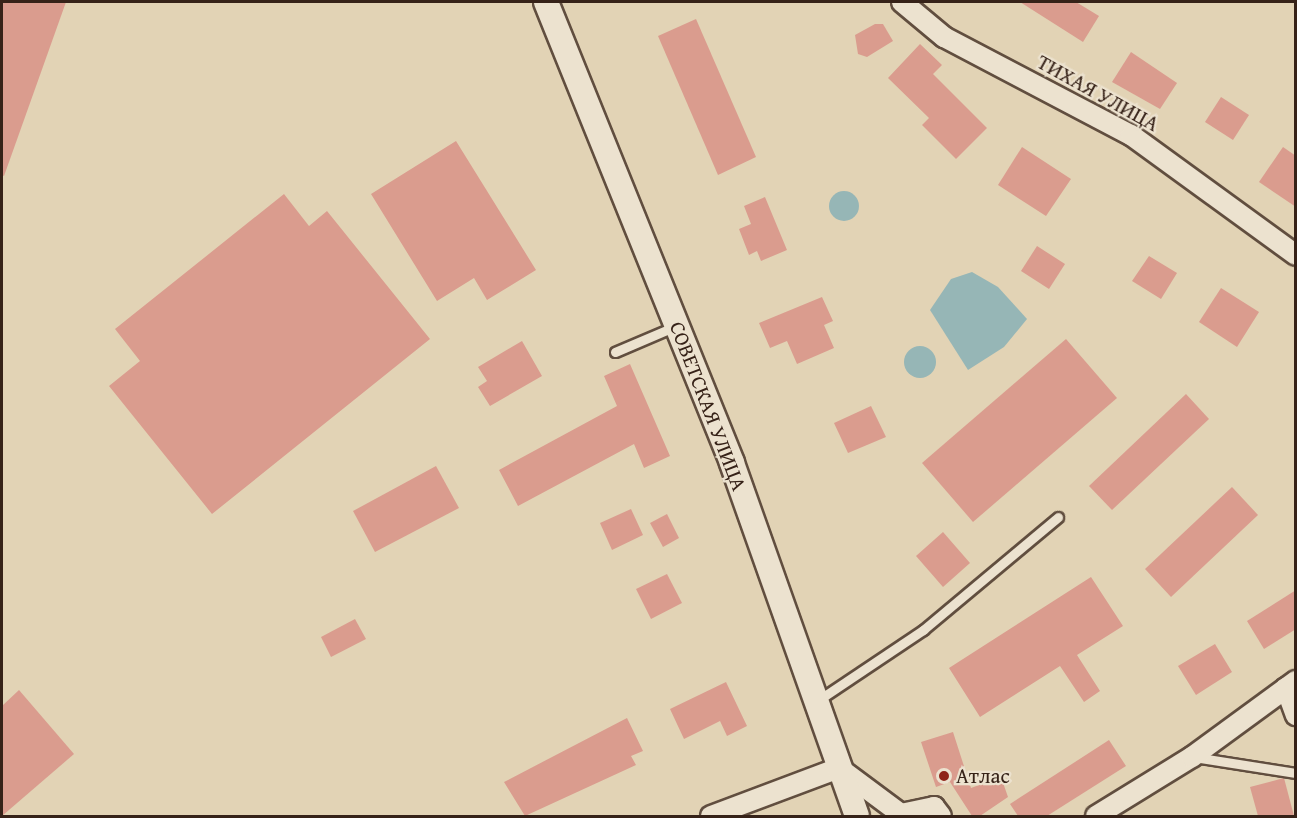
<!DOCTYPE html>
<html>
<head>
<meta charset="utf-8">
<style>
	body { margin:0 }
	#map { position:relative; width:1297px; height:818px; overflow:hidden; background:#e2d3b5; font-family:"Gentium Book Plus",serif }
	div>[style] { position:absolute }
	.water>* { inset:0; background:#96b6b6 }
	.round { border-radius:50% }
	.building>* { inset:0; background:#da9c8e }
	.roads { filter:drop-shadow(2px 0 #614e3f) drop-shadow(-2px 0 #614e3f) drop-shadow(0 2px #614e3f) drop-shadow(0 -2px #614e3f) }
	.service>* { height:9px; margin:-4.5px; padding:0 4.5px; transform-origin:4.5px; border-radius:4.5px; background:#ece2cf }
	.minor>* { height:20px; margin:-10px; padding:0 10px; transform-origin:10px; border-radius:10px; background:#ece2cf }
	.tertiary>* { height:24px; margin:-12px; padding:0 12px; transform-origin:12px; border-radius:12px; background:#ece2cf }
	.dots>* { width:16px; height:16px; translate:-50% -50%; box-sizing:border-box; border:3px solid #ece2cf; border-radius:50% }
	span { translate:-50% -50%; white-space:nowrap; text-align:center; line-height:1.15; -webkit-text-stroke:4.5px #ece2cf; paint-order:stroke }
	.street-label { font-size:21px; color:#362218 }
	.poi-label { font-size:21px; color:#362218 }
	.left { translate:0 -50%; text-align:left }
	.frame { position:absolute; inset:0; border:3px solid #362218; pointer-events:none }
</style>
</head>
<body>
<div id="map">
	<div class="water">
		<i class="round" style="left:829px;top:191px;width:30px;height:30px"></i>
		<i style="clip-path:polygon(972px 272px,998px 287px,1027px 319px,1004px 347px,968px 370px,930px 310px,951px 279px)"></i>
		<i class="round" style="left:904px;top:346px;width:32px;height:32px"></i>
	</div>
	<div class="building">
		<i style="clip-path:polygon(2px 2px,66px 2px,4px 176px,2px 175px)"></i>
		<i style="clip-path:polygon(1020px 2px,1076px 2px,1099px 16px,1083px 42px)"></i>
		<i style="clip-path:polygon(696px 19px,756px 157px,718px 175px,658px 36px)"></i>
		<i style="clip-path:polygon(875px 24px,883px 24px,893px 41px,867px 57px,858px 54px,855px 35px)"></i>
		<i style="clip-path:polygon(920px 44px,942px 65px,933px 74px,987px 128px,956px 159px,922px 125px,929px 118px,888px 78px)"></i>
		<i style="clip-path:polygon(1131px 52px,1177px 83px,1160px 109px,1112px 82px)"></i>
		<i style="clip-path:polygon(1221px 97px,1249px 115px,1233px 140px,1205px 122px)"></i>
		<i style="clip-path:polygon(456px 141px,536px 270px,487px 300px,474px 278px,437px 301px,371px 194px)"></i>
		<i style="clip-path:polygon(1022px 147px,1071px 179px,1046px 216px,998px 185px)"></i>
		<i style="clip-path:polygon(1283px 147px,1296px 156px,1296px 207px,1259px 182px)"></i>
		<i style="clip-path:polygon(284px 194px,309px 226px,327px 211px,430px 339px,212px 514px,109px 386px,140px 361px,115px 329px)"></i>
		<i style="clip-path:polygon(765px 197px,787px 250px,761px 261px,757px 251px,749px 255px,739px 229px,751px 224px,744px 206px)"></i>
		<i style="clip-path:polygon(1037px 246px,1065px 264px,1049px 289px,1021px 271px)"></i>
		<i style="clip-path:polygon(1149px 256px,1177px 273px,1161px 299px,1132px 281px)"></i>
		<i style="clip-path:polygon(1221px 288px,1259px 312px,1237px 347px,1199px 322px)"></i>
		<i style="clip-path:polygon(822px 297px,833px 321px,824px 325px,834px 348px,797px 364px,787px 341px,770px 348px,759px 323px)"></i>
		<i style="clip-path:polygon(1066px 339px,1117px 398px,973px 522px,922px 463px)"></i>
		<i style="clip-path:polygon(522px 341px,542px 376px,490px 406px,478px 387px,487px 381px,478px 367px)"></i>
		<i style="clip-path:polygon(630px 364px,670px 456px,644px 468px,634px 444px,518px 506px,499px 470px,617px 406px,604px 376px)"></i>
		<i style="clip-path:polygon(1186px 394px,1209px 419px,1112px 510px,1089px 486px)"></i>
		<i style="clip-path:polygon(871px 406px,886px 437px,848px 453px,834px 423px)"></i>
		<i style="clip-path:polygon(436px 466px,459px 508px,375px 552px,353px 511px)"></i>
		<i style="clip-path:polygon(1232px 487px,1258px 515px,1171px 597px,1145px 569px)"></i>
		<i style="clip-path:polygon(631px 509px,643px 535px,612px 550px,600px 523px)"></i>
		<i style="clip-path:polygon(667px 514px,679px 538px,663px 547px,650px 523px)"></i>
		<i style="clip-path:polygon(943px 532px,970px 563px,943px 587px,916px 556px)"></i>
		<i style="clip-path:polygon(667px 574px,682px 603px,651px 619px,636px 589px)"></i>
		<i style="clip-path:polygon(1091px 577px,1123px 626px,1077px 655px,1100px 691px,1084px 702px,1060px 666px,980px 717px,949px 668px)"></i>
		<i style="clip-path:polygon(1296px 590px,1296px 629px,1264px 649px,1247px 621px)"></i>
		<i style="clip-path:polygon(355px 619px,366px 639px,331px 657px,321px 637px)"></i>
		<i style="clip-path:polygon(1215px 644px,1232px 672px,1196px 695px,1178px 666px)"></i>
		<i style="clip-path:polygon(726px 682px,747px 726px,727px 736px,720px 721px,684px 739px,670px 709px)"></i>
		<i style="clip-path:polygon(19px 690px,74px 754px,2px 816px,2px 706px)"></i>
		<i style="clip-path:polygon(627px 718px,643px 751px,631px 756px,636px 765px,525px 816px,504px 782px)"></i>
		<i style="clip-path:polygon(953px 732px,971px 788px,1001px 777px,1008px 797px,980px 816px,972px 816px,950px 782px,936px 787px,921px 742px)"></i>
		<i style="clip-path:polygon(1109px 740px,1126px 766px,1047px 816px,1018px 816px,1010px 804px)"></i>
		<i style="clip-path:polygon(1284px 778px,1294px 816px,1258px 816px,1250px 787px)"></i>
	</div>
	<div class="roads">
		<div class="service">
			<i style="left:615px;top:352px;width:66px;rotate:-23.1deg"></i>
			<i style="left:817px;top:701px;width:128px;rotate:-33.8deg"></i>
			<i style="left:923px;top:630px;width:176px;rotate:-39.9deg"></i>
			<i style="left:1194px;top:757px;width:103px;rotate:8.9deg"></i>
		</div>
		<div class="minor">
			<i style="left:902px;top:2px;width:55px;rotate:39.8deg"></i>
			<i style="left:944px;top:37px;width:211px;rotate:27.7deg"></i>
			<i style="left:1131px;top:135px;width:204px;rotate:36deg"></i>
			<i style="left:1286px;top:688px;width:29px;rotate:70deg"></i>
			<i style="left:711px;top:816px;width:137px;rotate:-20.6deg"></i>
			<i style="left:839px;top:768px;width:77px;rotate:36.6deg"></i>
			<i style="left:901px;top:814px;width:34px;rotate:-12deg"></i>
			<i style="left:934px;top:807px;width:11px;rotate:52deg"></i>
			<i style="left:1096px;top:816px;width:113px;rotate:-31.6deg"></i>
			<i style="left:1192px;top:757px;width:129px;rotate:-36.2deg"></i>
		</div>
		<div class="tertiary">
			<i style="left:546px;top:2px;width:497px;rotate:68deg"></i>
			<i style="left:732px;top:463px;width:374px;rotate:70.5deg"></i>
		</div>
	</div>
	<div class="dots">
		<i style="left:944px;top:776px;background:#8f2418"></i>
	</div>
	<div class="street-label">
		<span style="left:1098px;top:93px;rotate:29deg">ТИХАЯ УЛИЦА</span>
		<span style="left:708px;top:406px;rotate:69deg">СОВЕТСКАЯ УЛИЦА</span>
	</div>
	<div class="poi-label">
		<span class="left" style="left:956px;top:776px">Атлас</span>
	</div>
	<div class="frame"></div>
</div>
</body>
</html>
